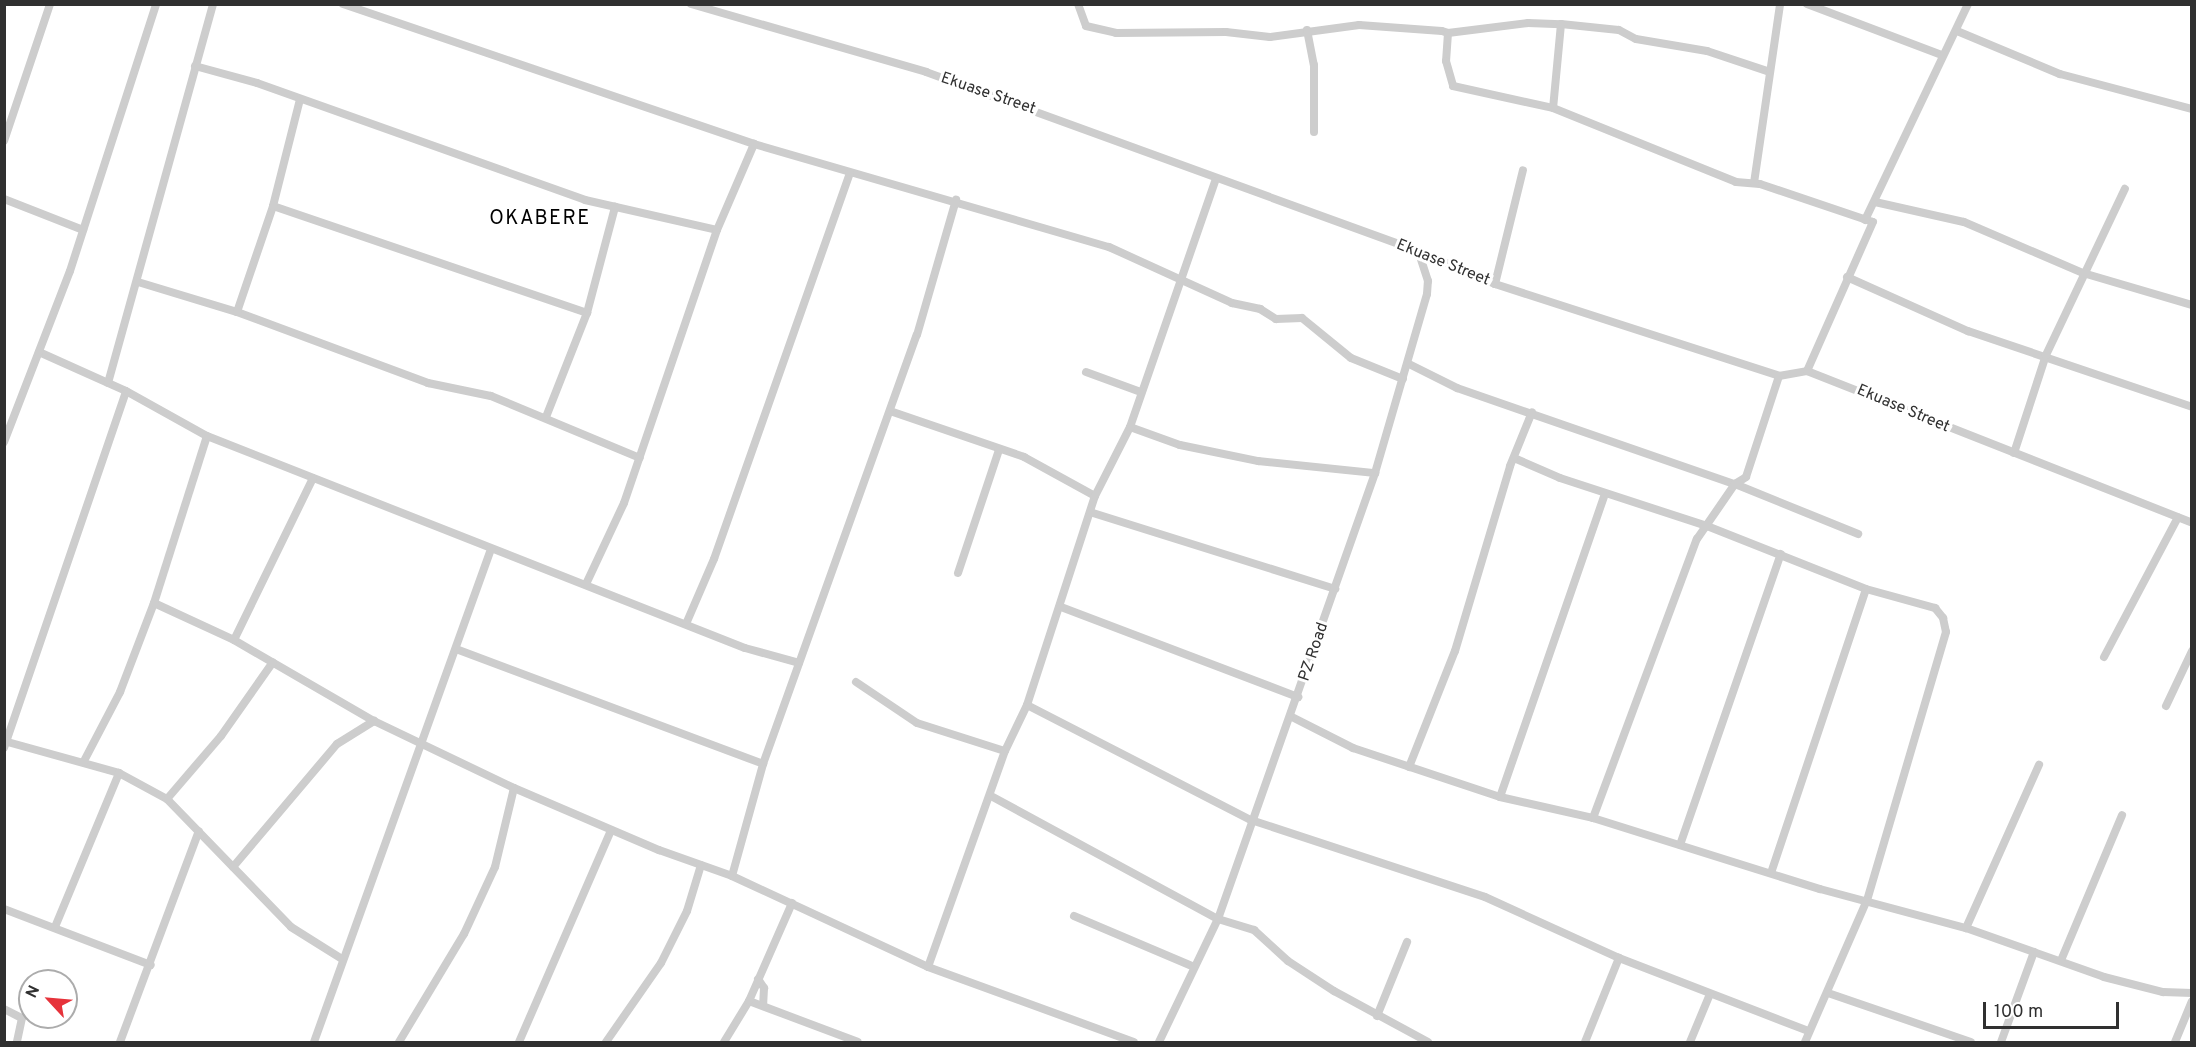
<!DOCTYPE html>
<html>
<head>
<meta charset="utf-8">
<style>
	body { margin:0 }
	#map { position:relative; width:2196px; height:1047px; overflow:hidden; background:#fff; font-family:Overpass,sans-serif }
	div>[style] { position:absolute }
	.street>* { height:8px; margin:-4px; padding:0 4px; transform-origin:4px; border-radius:4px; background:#cdcdcd }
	span { translate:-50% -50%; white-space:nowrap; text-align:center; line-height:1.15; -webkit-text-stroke:6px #fff; paint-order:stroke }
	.street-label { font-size:16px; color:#303030 }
	.quarter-label { font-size:20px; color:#000; letter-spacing:1.5px }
	.frame { position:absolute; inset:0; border:6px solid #303030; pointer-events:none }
	.north { position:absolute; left:18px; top:969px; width:60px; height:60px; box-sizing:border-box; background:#fff; border:2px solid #acacac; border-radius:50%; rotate:296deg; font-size:16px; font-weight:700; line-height:24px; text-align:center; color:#303030 }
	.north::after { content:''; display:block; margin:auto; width:21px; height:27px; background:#e6333b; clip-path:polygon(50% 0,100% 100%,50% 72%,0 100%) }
	.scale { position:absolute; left:1983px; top:1002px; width:136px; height:27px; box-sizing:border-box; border:3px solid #303030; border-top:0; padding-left:8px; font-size:18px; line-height:21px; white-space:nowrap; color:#303030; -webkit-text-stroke:4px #fff; paint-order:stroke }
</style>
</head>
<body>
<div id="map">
	<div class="street">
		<i style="left:343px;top:4px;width:434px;rotate:18.8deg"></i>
		<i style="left:754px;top:144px;width:370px;rotate:16.2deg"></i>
		<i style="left:1109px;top:247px;width:135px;rotate:24.5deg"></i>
		<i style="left:1232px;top:303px;width:29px;rotate:12deg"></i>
		<i style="left:1260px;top:309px;width:19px;rotate:32deg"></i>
		<i style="left:1276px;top:319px;width:26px;rotate:-2deg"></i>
		<i style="left:1302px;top:318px;width:63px;rotate:39.2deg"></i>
		<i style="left:1351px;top:358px;width:56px;rotate:22deg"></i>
		<i style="left:691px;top:4px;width:245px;rotate:16.1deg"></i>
		<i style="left:926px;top:72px;width:524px;rotate:19.99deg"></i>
		<i style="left:1418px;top:251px;width:84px;rotate:23.2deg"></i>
		<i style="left:1495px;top:284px;width:299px;rotate:17.9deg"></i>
		<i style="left:1779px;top:376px;width:28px;rotate:-10deg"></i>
		<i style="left:1807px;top:371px;width:414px;rotate:21.5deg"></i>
		<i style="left:1078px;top:4px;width:23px;rotate:70deg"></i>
		<i style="left:1086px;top:26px;width:31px;rotate:13deg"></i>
		<i style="left:1116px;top:33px;width:110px;rotate:-0.5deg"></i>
		<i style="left:1226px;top:32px;width:44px;rotate:6.5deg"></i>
		<i style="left:1270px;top:37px;width:90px;rotate:-7.7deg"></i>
		<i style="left:1359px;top:25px;width:83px;rotate:4.1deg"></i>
		<i style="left:1442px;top:31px;width:6px;rotate:18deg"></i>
		<i style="left:1448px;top:33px;width:28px;rotate:94deg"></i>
		<i style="left:1446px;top:61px;width:26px;rotate:74deg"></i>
		<i style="left:1453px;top:86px;width:102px;rotate:12.4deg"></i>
		<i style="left:1553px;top:108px;width:197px;rotate:22deg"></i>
		<i style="left:1736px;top:182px;width:24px;rotate:5deg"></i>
		<i style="left:1760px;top:184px;width:119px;rotate:18.6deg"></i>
		<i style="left:1873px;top:222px;width:163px;rotate:113.9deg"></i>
		<i style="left:1807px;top:4px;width:144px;rotate:20.7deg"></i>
		<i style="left:1561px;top:24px;width:58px;rotate:5.9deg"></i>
		<i style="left:1619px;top:30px;width:19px;rotate:28deg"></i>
		<i style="left:1636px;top:39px;width:72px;rotate:9.6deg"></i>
		<i style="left:1707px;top:51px;width:66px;rotate:18.4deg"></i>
		<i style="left:1307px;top:30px;width:36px;rotate:79deg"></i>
		<i style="left:1314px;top:65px;width:67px;rotate:90deg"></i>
		<i style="left:1957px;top:31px;width:112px;rotate:22.7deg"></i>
		<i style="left:2060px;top:74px;width:137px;rotate:14.9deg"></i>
		<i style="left:1448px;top:33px;width:81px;rotate:-7.1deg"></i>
		<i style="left:1528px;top:23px;width:33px;rotate:2deg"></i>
		<i style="left:1561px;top:24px;width:84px;rotate:95.4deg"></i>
		<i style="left:195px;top:66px;width:64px;rotate:15.3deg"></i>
		<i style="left:257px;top:83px;width:348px;rotate:19.6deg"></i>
		<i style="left:585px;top:200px;width:135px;rotate:12.8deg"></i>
		<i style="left:4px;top:141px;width:145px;rotate:-71.4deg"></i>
		<i style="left:1754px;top:183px;width:181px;rotate:-81.7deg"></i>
		<i style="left:4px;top:199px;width:85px;rotate:21.4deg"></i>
		<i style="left:1875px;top:202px;width:91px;rotate:12.7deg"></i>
		<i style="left:1964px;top:222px;width:129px;rotate:23.2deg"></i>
		<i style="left:2083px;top:273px;width:114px;rotate:16.4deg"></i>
		<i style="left:273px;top:206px;width:332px;rotate:18.8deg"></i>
		<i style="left:1865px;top:220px;width:239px;rotate:-64.5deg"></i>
		<i style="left:1847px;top:277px;width:133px;rotate:24.1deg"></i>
		<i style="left:1968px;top:331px;width:237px;rotate:18.7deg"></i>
		<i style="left:138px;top:282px;width:103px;rotate:16.9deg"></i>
		<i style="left:237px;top:312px;width:204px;rotate:20.4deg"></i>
		<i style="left:428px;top:383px;width:64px;rotate:11.7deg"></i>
		<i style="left:491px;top:396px;width:161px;rotate:22.6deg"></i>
		<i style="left:1495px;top:284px;width:117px;rotate:-76.2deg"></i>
		<i style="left:237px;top:312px;width:112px;rotate:-71.2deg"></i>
		<i style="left:273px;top:206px;width:110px;rotate:-75.8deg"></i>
		<i style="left:39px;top:352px;width:95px;rotate:24.1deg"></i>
		<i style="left:126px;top:391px;width:93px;rotate:29.1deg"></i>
		<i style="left:207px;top:436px;width:578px;rotate:21.51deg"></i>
		<i style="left:745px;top:648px;width:56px;rotate:15.5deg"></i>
		<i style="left:1409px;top:364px;width:54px;rotate:26.6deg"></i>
		<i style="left:1457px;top:388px;width:294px;rotate:19.1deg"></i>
		<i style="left:1735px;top:484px;width:133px;rotate:22.1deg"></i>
		<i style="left:1086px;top:372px;width:59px;rotate:20deg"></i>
		<i style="left:108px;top:383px;width:393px;rotate:-74.5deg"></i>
		<i style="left:890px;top:411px;width:142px;rotate:18.9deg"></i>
		<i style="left:1024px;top:457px;width:81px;rotate:28.8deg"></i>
		<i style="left:546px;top:417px;width:112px;rotate:-68.5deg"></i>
		<i style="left:587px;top:313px;width:110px;rotate:-75.2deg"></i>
		<i style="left:1130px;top:427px;width:53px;rotate:19.8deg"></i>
		<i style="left:1180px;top:445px;width:80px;rotate:11.6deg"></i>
		<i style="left:1258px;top:461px;width:118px;rotate:5.9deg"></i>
		<i style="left:4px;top:442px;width:183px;rotate:-68.9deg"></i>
		<i style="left:70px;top:271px;width:281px;rotate:-72.1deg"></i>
		<i style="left:2014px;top:453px;width:103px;rotate:-71.9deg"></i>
		<i style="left:2046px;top:355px;width:184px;rotate:-64.6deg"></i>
		<i style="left:1514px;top:458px;width:50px;rotate:23.5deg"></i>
		<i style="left:1560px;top:478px;width:155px;rotate:18.1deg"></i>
		<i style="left:1707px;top:526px;width:171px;rotate:21.6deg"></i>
		<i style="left:1866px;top:589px;width:72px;rotate:15.4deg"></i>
		<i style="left:1935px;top:608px;width:13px;rotate:51deg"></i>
		<i style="left:1943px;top:618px;width:14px;rotate:78deg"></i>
		<i style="left:1946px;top:632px;width:279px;rotate:106.4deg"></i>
		<i style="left:1867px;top:900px;width:155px;rotate:113.6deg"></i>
		<i style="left:1093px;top:513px;width:254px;rotate:17.4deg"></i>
		<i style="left:958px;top:573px;width:130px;rotate:-71.6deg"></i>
		<i style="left:587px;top:582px;width:87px;rotate:-64.9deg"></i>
		<i style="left:624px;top:503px;width:288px;rotate:-71.2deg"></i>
		<i style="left:717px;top:230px;width:94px;rotate:-66.7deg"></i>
		<i style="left:154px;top:603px;width:88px;rotate:24.8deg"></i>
		<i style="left:234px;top:640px;width:162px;rotate:30.1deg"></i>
		<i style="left:374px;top:721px;width:155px;rotate:25.6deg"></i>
		<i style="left:514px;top:788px;width:158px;rotate:23.2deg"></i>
		<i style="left:659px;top:850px;width:77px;rotate:19.6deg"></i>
		<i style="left:732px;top:876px;width:216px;rotate:24.9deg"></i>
		<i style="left:928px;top:967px;width:219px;rotate:20deg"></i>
		<i style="left:1061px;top:607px;width:254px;rotate:20.8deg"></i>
		<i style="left:686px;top:624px;width:71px;rotate:-66.7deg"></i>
		<i style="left:714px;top:559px;width:409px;rotate:-70.6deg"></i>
		<i style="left:234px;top:640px;width:180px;rotate:-64deg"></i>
		<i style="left:456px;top:649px;width:328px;rotate:20.5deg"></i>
		<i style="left:2104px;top:657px;width:158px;rotate:-62.1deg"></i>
		<i style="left:856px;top:682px;width:73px;rotate:33.9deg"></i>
		<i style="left:917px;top:723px;width:92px;rotate:17.7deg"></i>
		<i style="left:1027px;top:705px;width:252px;rotate:27.2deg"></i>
		<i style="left:1251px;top:820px;width:246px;rotate:18.2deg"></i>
		<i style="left:1485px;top:897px;width:147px;rotate:24.5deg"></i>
		<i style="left:1619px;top:958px;width:203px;rotate:21.1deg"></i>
		<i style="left:2166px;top:706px;width:61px;rotate:-64.7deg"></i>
		<i style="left:1290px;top:716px;width:71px;rotate:26.9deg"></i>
		<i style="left:1353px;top:748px;width:155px;rotate:18.4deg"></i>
		<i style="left:1500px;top:797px;width:95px;rotate:12.7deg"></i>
		<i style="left:1593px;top:818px;width:238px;rotate:17.4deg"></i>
		<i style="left:1820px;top:889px;width:151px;rotate:15deg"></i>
		<i style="left:1966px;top:928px;width:146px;rotate:19.5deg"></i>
		<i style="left:2104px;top:977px;width:61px;rotate:14.3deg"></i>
		<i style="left:2163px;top:992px;width:29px;rotate:2deg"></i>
		<i style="left:4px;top:741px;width:119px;rotate:15.5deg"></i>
		<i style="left:119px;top:773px;width:55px;rotate:28.4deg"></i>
		<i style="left:167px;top:799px;width:178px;rotate:45.9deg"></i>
		<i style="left:291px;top:927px;width:60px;rotate:32.1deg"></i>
		<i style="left:4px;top:748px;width:377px;rotate:-71.1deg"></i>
		<i style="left:84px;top:761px;width:78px;rotate:-62.4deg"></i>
		<i style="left:120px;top:692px;width:95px;rotate:-69.1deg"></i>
		<i style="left:154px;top:603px;width:175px;rotate:-72.4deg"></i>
		<i style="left:1409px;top:767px;width:125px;rotate:-68.4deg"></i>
		<i style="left:1455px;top:651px;width:193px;rotate:-73.4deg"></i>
		<i style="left:1510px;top:466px;width:58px;rotate:-67.8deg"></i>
		<i style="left:991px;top:796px;width:258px;rotate:28.5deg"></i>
		<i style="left:1218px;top:919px;width:38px;rotate:17deg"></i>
		<i style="left:1254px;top:930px;width:46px;rotate:42.4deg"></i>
		<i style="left:1288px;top:961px;width:55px;rotate:33.1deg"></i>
		<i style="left:1334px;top:991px;width:107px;rotate:28.5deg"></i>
		<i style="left:1500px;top:797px;width:321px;rotate:-70.9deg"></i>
		<i style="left:167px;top:799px;width:83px;rotate:-49.4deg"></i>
		<i style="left:221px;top:736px;width:90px;rotate:-54.9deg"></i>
		<i style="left:1593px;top:818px;width:298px;rotate:-69.6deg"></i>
		<i style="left:1697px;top:539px;width:67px;rotate:-55.4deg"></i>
		<i style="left:1735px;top:484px;width:13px;rotate:-32deg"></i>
		<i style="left:1746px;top:477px;width:106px;rotate:-71.9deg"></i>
		<i style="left:1680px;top:845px;width:308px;rotate:-70.9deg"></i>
		<i style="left:233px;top:867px;width:161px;rotate:-49.8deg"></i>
		<i style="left:337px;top:744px;width:44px;rotate:-31.9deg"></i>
		<i style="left:1771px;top:873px;width:299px;rotate:-71.5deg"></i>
		<i style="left:732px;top:876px;width:116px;rotate:-74.5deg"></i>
		<i style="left:763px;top:764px;width:456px;rotate:-70.3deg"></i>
		<i style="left:917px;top:335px;width:141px;rotate:-73.9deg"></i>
		<i style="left:4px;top:909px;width:157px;rotate:20.9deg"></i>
		<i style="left:1074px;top:916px;width:130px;rotate:23deg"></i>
		<i style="left:55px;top:927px;width:167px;rotate:-67.4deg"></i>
		<i style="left:1966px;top:928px;width:179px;rotate:-65.9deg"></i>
		<i style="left:2062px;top:958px;width:155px;rotate:-67.2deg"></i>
		<i style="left:928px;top:967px;width:229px;rotate:-70.4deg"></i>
		<i style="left:1005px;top:751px;width:51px;rotate:-64.4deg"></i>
		<i style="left:1027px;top:705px;width:220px;rotate:-72deg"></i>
		<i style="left:1095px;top:496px;width:77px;rotate:-63.1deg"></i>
		<i style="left:1130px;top:427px;width:260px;rotate:-70.9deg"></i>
		<i style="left:758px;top:979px;width:11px;rotate:56deg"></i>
		<i style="left:764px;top:988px;width:17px;rotate:93deg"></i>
		<i style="left:1828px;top:993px;width:151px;rotate:18.9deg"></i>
		<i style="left:749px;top:1001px;width:116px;rotate:20.6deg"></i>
		<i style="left:4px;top:1009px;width:20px;rotate:27deg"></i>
		<i style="left:22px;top:1018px;width:25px;rotate:102deg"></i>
		<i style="left:1377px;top:1016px;width:80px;rotate:-67.9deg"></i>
		<i style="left:120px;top:1042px;width:225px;rotate:-69.5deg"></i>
		<i style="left:314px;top:1042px;width:524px;rotate:-70.25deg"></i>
		<i style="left:399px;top:1042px;width:126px;rotate:-59deg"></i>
		<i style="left:464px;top:934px;width:74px;rotate:-65.2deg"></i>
		<i style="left:495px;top:867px;width:81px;rotate:-76.5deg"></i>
		<i style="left:519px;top:1042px;width:231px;rotate:-66.5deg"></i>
		<i style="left:606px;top:1042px;width:96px;rotate:-55.2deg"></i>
		<i style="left:661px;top:963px;width:58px;rotate:-63.4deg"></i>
		<i style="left:687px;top:911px;width:48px;rotate:-73.1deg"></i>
		<i style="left:724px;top:1042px;width:48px;rotate:-58.6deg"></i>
		<i style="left:749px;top:1001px;width:107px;rotate:-66.3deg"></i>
		<i style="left:1159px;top:1042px;width:136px;rotate:-64.4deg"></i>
		<i style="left:1218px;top:919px;width:473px;rotate:-70.6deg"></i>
		<i style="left:1375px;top:473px;width:186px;rotate:-73.8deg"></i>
		<i style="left:1427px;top:294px;width:13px;rotate:-86deg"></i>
		<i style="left:1428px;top:281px;width:32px;rotate:-108deg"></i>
		<i style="left:1585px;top:1042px;width:91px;rotate:-68deg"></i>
		<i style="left:1690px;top:1042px;width:52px;rotate:-67.4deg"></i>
		<i style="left:2001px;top:1042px;width:96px;rotate:-69.9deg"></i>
		<i style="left:2175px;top:1042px;width:44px;rotate:-67.5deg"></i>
	</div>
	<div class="street-label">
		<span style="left:988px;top:94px;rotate:19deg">Ekuase Street</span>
		<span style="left:1443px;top:263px;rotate:22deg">Ekuase Street</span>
		<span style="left:1903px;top:409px;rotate:23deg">Ekuase Street</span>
		<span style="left:1314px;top:652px;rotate:-71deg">PZ Road</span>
	</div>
	<div class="quarter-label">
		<span style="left:540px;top:219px">OKABERE</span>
	</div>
	<div class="frame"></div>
	<div class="north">N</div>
	<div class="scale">100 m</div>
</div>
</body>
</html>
